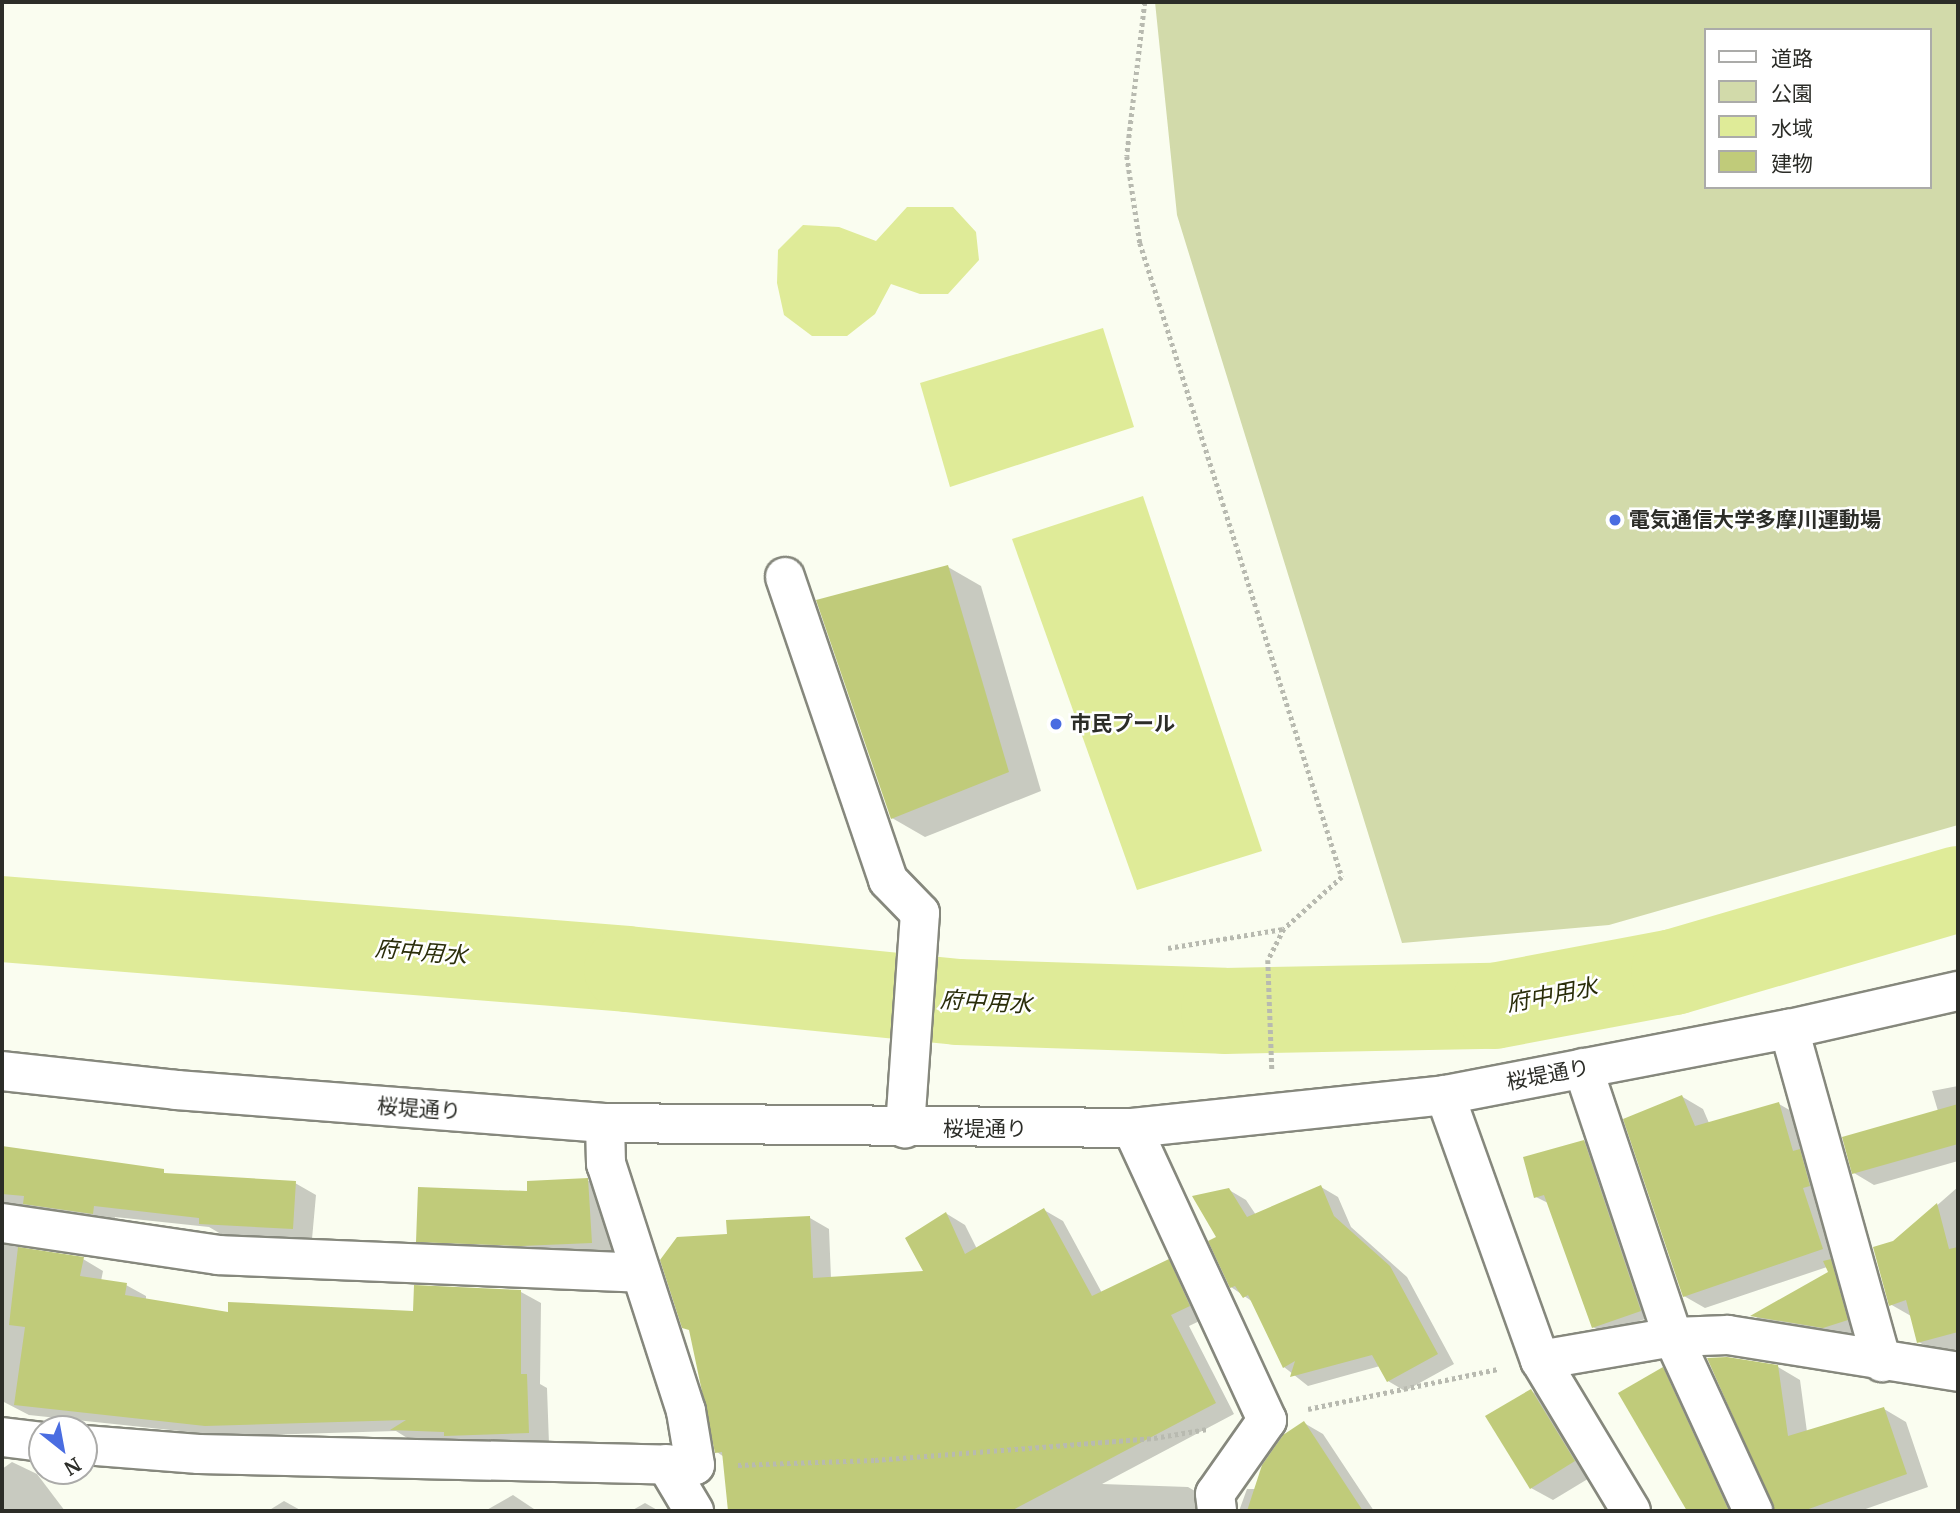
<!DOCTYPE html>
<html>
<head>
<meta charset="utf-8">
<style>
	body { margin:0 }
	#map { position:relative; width:1960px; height:1513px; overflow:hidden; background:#fafdf0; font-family:Merriweather,"Noto Sans JP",serif }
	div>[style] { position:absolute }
	.green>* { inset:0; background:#d2daaa }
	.water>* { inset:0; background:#dfeb98 }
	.shadow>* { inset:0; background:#0003 }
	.river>* { height:86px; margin:-43px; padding:0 43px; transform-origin:43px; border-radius:43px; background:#dfeb98 }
	.building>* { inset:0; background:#c0cb7a }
	.path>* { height:4.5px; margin-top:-2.25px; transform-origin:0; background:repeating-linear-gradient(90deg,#b8bab0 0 3.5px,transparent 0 7px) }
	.roads { filter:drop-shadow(2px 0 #86887d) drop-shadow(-2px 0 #86887d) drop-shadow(0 2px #86887d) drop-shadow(0 -2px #86887d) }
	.minor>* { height:38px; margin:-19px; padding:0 19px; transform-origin:19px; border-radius:19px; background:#fff }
	.dots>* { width:19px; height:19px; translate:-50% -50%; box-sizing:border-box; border:4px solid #fff; border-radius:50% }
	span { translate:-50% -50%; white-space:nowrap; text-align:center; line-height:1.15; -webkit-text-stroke:5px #fff; paint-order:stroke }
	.poi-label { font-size:21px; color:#2c2d28; font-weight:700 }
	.left { translate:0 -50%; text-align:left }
	.street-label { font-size:21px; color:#2c2d28 }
	.water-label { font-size:23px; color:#2a2d0a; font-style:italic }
	.frame { position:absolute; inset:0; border:4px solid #2c2d28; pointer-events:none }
	.legend { position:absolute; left:1704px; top:28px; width:228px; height:161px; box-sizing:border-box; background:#fff; border:2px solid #ababa9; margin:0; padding:9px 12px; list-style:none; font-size:21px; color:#2c2d28 }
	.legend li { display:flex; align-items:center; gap:14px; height:35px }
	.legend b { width:35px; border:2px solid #ababa9 }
	.north { position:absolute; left:28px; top:1415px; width:70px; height:70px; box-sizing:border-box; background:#fff; border:2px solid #ababa9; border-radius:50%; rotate:149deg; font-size:19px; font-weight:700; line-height:28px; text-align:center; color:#2c2d28 }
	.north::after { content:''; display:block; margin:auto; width:24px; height:32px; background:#4a6de1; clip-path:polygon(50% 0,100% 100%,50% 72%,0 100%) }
</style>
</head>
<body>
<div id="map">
	<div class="green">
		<i style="clip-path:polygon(evenodd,1155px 2px,1958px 2px,1958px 825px,1609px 925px,1402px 943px,1177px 215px,1155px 2px,1706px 30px,1930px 30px,1930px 187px,1706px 187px,1706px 30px)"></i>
	</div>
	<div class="water">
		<i style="clip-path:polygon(907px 207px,953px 207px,976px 232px,979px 260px,948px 294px,920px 294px,891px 284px,875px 314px,847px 336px,812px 336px,784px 315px,777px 283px,778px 250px,803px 225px,839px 227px,876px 241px)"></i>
		<i style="clip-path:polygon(1103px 328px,1134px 427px,950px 487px,920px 383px)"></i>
		<i style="clip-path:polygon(1143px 496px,1262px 851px,1137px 890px,1012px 539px)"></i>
	</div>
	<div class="shadow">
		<i style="clip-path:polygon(948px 567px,981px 586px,1041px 791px,925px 837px,892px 818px)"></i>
		<i style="clip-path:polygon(1958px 1086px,1958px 1161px,1874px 1185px,1854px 1173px,1938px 1111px,1932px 1091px)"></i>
		<i style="clip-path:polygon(1681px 1096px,1703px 1109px,1709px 1123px,1779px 1104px,1800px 1116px,1869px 1332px,1847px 1340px,1775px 1328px,1754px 1316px,1830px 1272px,1827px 1267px,1705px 1308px,1684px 1296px)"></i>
		<i style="clip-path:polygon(1584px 1141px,1594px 1148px,1651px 1317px,1604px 1333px,1593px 1327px,1548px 1203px,1536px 1197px)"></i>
		<i style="clip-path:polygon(2px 1148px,172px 1176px,295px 1183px,316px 1195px,312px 1239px,221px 1234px,209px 1227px,115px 1217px,113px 1225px,2px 1239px)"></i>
		<i style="clip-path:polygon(587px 1180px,610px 1193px,613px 1254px,440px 1253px,418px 1241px,529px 1193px)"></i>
		<i style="clip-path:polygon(1321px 1187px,1338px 1197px,1351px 1227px,1407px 1277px,1454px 1364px,1405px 1391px,1388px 1381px,1380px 1366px,1308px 1386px,1284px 1367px,1253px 1302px,1231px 1287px,1218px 1238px,1229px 1190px,1246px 1200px,1256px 1215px)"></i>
		<i style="clip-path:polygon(1958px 1187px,1958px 1349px,1939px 1354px,1919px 1342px,1911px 1316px,1890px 1304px,1894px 1243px)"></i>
		<i style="clip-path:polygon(1044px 1210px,1063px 1221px,1102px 1293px,1169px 1261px,1188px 1272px,1208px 1317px,1189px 1326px,1234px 1414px,1102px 1484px,1188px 1487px,1207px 1498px,1214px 1511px,730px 1511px,724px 1457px,717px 1452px,729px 1236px,810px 1218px,829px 1229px,831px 1279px,926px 1273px,947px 1214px,965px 1225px,977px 1249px)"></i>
		<i style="clip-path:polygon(2px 1244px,83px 1259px,103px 1271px,101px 1281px,126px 1285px,146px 1296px,146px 1300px,230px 1314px,415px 1313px,521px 1292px,541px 1303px,540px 1384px,547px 1388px,549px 1444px,412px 1441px,396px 1431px,227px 1436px,29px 1415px,2px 1401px)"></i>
		<i style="clip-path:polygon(1778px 1367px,1800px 1380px,1807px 1432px,1884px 1409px,1906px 1422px,1928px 1487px,1860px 1511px,1774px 1511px)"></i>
		<i style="clip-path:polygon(1663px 1369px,1685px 1382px,1744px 1511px,1689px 1511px,1620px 1394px)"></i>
		<i style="clip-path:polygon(1531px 1391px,1553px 1404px,1596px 1474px,1553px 1500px,1531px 1488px)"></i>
		<i style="clip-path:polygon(1304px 1423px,1323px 1434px,1374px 1511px,1239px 1511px,1247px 1489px,1256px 1489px)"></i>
		<i style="clip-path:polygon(12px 1462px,37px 1474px,65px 1511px,2px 1511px,2px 1469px)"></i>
		<i style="clip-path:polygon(513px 1495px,537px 1511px,485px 1511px)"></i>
		<i style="clip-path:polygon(284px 1501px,302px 1511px,268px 1511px)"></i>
		<i style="clip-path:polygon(645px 1503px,659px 1511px,631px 1511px)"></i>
	</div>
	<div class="river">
		<i style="left:2px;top:919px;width:627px;rotate:4.57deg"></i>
		<i style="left:627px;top:969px;width:333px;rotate:5.7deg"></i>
		<i style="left:958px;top:1002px;width:266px;rotate:1.9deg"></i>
		<i style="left:1224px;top:1011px;width:270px;rotate:-1.1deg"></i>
		<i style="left:1494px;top:1006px;width:183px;rotate:-10.7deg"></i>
		<i style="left:1674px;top:972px;width:296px;rotate:-16.3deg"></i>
	</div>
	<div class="building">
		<i style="clip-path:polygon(948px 565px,1009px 772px,891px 819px,816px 600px)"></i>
		<i style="clip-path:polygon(1682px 1095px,1695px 1126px,1779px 1102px,1793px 1151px,1800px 1149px,1810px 1186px,1803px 1188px,1823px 1249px,1683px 1297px,1623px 1119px)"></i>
		<i style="clip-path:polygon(1958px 1104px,1958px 1144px,1852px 1174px,1842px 1137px)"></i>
		<i style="clip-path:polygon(1584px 1140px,1641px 1311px,1592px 1328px,1544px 1195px,1534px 1198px,1523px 1157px)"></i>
		<i style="clip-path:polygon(2px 1146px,164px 1169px,164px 1173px,296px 1181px,293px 1229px,199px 1224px,199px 1218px,94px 1206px,93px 1214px,23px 1204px,24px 1196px,2px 1194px)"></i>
		<i style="clip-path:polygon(588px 1178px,592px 1243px,521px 1246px,416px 1242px,418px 1187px,527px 1191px,527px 1181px)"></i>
		<i style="clip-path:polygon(1321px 1185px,1334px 1216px,1390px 1266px,1438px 1354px,1387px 1382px,1372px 1355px,1290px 1377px,1295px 1361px,1283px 1368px,1248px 1295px,1243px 1298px,1235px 1286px,1230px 1288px,1208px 1241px,1216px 1237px,1192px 1196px,1229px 1188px,1247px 1217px)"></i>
		<i style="clip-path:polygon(1937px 1203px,1949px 1249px,1958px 1247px,1958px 1332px,1917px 1343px,1906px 1300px,1889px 1306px,1873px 1247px,1893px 1241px)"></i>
		<i style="clip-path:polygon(1044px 1208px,1092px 1296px,1169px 1259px,1190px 1306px,1171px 1315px,1216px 1403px,1011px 1511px,728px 1511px,722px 1452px,715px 1453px,689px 1330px,682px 1328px,660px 1260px,677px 1237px,727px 1234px,726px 1220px,810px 1216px,813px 1278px,923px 1271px,905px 1238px,946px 1212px,965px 1254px)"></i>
		<i style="clip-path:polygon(18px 1247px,84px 1257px,80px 1276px,127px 1283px,125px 1295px,228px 1312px,228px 1302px,413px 1311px,414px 1285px,521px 1290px,521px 1374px,527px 1374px,529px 1433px,444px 1436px,444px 1432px,390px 1430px,406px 1420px,205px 1426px,14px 1405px,25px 1327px,9px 1325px)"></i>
		<i style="clip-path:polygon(1831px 1259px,1848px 1320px,1823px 1328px,1750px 1316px,1828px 1272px,1823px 1261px)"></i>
		<i style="clip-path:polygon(1727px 1357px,1778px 1365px,1788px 1436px,1884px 1407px,1907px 1474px,1803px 1511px,1775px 1511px,1707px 1358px)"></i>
		<i style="clip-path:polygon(1663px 1367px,1729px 1511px,1687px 1511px,1618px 1393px)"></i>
		<i style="clip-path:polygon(1531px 1389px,1575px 1461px,1530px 1489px,1485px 1416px)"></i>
		<i style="clip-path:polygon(1304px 1421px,1363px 1511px,1247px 1511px,1262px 1465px,1283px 1435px)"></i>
	</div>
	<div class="path">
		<i style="left:1145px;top:2px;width:155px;rotate:96.7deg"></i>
		<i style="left:1127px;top:156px;width:88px;rotate:81.5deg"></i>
		<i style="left:1140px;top:243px;width:665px;rotate:72.33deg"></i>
		<i style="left:1342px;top:877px;width:78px;rotate:138.1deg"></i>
		<i style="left:1284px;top:929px;width:35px;rotate:117deg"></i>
		<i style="left:1268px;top:960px;width:109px;rotate:87.9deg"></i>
		<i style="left:1168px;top:948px;width:117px;rotate:-9.4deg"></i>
		<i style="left:1308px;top:1409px;width:194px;rotate:-11.9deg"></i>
		<i style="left:738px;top:1465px;width:137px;rotate:-2.1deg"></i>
		<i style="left:875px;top:1460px;width:280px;rotate:-4.5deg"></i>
		<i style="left:1154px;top:1438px;width:54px;rotate:-9.6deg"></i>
	</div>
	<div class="roads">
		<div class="minor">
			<i style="left:785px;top:577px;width:320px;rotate:71.2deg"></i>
			<i style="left:888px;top:880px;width:46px;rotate:45.9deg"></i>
			<i style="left:920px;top:913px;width:216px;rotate:94deg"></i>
			<i style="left:1789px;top:1029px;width:346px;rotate:74.4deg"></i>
			<i style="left:1583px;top:1068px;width:284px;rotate:71.5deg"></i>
			<i style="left:1673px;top:1337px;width:192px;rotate:65.3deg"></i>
			<i style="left:2px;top:1071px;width:175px;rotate:6.2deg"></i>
			<i style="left:176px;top:1090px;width:430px;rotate:4.4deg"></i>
			<i style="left:605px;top:1123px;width:527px;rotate:0.54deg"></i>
			<i style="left:1132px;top:1128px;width:315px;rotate:-6deg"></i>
			<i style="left:1445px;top:1095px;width:350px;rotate:-10.9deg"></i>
			<i style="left:1789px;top:1029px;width:173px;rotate:-12.7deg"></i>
			<i style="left:1445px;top:1095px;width:282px;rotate:70.3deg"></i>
			<i style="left:1540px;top:1360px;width:176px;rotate:58.9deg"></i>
			<i style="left:1132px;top:1128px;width:322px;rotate:65.2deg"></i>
			<i style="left:1267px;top:1420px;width:90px;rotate:125.1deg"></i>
			<i style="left:1215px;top:1494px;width:17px;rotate:83deg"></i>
			<i style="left:2px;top:1223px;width:218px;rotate:8.4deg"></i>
			<i style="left:218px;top:1255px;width:421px;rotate:2.4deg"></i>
			<i style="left:1540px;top:1360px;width:135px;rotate:-9.8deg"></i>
			<i style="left:1673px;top:1337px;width:55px;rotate:-2.1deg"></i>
			<i style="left:1728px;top:1335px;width:233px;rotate:9.1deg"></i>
			<i style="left:2px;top:1437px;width:40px;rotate:7.1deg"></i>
			<i style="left:84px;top:1445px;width:115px;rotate:4.5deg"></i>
			<i style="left:199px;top:1454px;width:496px;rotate:1.3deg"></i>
			<i style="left:695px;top:1465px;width:55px;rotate:-99.5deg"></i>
			<i style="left:686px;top:1411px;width:260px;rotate:-107.9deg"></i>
			<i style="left:606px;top:1164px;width:41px;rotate:-91.4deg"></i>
			<i style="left:666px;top:1464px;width:55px;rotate:59.2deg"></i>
		</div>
	</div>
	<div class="dots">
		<i style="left:1615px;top:520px;background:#4a6de1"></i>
		<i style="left:1056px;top:724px;background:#4a6de1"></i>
	</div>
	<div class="poi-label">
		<span class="left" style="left:1629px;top:520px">電気通信大学多摩川運動場</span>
		<span class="left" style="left:1070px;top:724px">市民プール</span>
	</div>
	<div class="street-label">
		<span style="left:1548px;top:1075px;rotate:-11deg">桜堤通り</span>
		<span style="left:419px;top:1109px;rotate:4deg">桜堤通り</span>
		<span style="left:985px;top:1129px">桜堤通り</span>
	</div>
	<div class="water-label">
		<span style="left:421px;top:952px;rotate:5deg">府中用水</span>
		<span style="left:1552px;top:995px;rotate:-11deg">府中用水</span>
		<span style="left:986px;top:1002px;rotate:3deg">府中用水</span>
	</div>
	<div class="frame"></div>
	<ul class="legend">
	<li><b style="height:9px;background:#fff"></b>道路</li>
	<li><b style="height:19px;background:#d2daaa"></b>公園</li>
	<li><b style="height:19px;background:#dfeb98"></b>水域</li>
	<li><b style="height:19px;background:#c0cb7a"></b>建物</li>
	</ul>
	<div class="north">N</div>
</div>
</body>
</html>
